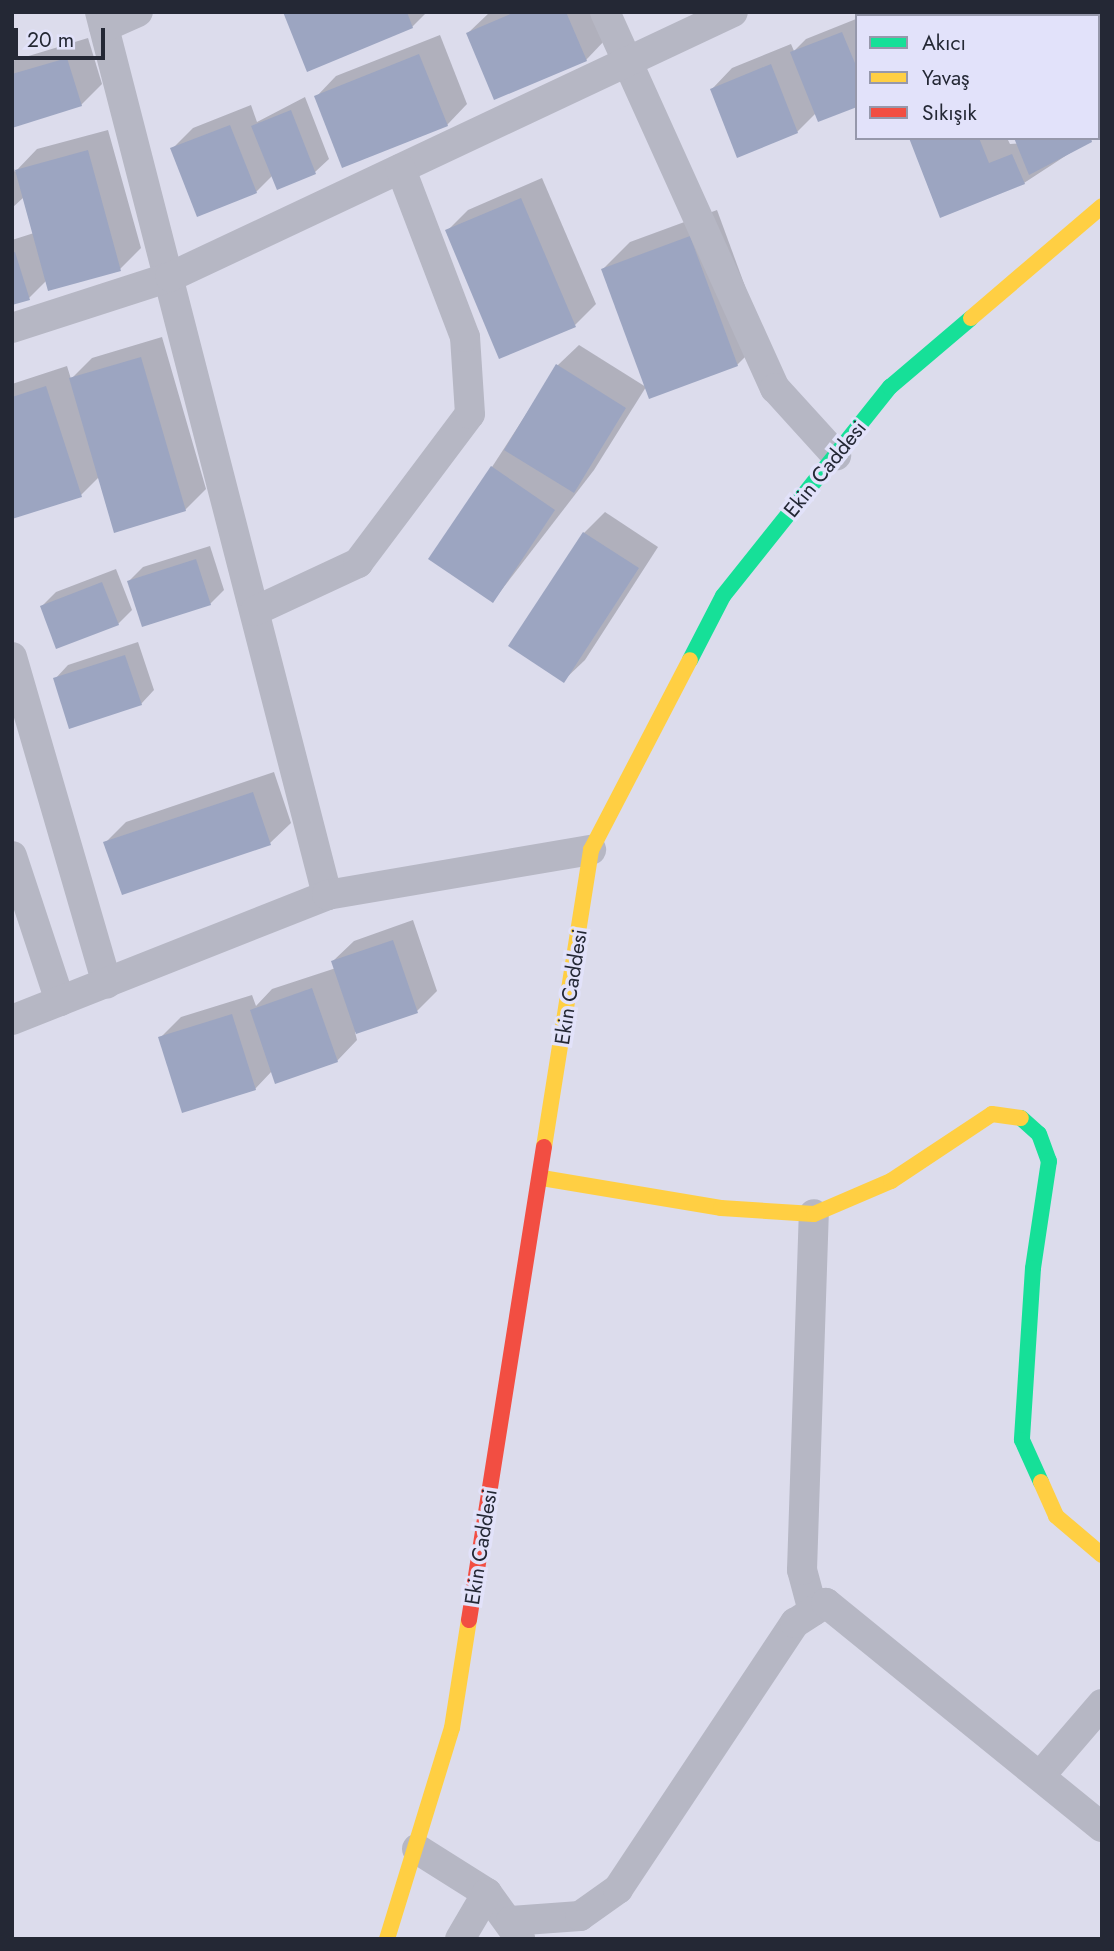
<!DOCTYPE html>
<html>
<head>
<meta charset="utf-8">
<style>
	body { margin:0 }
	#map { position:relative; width:1114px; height:1951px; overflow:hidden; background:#dcdcec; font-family:Jost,sans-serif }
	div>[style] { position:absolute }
	.shadow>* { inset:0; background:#0003 }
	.building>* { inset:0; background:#9ca5c1 }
	.street>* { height:30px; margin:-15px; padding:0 15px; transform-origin:15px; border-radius:15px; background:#b6b7c4 }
	.fast>* { height:16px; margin:-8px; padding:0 8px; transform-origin:8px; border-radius:8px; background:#16e098 }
	.slow>* { height:16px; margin:-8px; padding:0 8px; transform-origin:8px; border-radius:8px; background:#ffcf43 }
	.jam>* { height:16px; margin:-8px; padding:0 8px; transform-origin:8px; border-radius:8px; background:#f24e42 }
	span { translate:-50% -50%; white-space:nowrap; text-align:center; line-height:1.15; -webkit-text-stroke:7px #e2e2fa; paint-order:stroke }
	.street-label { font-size:21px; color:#242835 }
	.frame { position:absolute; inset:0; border:14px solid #242835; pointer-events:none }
	.legend { position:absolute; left:855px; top:14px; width:245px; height:126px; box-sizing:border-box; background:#e2e2fa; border:2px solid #9698ab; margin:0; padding:9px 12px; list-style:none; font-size:21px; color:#242835 }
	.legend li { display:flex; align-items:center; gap:14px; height:35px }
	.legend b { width:35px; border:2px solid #9698ab }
	.scale { position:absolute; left:14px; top:28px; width:91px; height:32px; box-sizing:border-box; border:4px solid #242835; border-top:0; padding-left:9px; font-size:21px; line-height:24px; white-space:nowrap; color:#242835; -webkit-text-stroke:5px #e2e2fa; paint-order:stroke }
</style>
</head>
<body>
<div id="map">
	<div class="shadow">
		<i style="clip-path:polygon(285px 12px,427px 12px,412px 27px,308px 70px)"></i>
		<i style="clip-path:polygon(490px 12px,595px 12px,606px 39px,586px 60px,468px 33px)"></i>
		<i style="clip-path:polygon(867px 12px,929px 12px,930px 16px,864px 16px)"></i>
		<i style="clip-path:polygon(935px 12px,1032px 12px,1033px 16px,937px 16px)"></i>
		<i style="clip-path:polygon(856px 19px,857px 105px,816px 113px,797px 132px,738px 156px,712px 89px,732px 68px,791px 44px,794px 51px,806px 39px)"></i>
		<i style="clip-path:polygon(440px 35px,467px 104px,447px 125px,316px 97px,336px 76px)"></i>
		<i style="clip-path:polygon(88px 38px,102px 84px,81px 105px,12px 126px,12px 61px)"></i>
		<i style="clip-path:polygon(1098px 86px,1102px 95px,1098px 133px)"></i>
		<i style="clip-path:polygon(305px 97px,329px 159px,315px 172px,273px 175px,256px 192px,172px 149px,193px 128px,251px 105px,257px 122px)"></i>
		<i style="clip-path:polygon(108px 130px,141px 248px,120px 269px,47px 280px,29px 298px,12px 303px,12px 240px,34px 233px,24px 197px,12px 208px,12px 162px,15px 172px,37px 149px)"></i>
		<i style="clip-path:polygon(911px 138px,1007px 138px,1010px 144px,1093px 138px,1024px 183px)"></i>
		<i style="clip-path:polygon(542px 178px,596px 304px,575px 325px,447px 231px,468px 210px)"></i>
		<i style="clip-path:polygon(717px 210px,764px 338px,737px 365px,603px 269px,630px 242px)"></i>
		<i style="clip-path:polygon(162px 337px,206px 489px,185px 510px,100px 476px,81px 495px,12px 517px,12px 384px,67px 366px,71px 379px,92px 358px)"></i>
		<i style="clip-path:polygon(579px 345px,646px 387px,594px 470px,493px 601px,492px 467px,558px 365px)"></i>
		<i style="clip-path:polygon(605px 512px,658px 547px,585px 660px,564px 680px,584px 533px)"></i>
		<i style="clip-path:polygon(210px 546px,224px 590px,210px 604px,129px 581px,143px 567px)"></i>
		<i style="clip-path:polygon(116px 569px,132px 610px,118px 624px,42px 606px,56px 592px)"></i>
		<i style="clip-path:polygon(138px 642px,154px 690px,141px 704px,55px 679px,68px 665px)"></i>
		<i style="clip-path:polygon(274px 772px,291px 823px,270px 843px,105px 843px,126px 822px)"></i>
		<i style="clip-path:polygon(413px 920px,437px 991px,417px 1011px,355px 1032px,357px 1040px,337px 1061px,272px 1071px,255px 1089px,160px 1038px,181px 1017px,252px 995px,256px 1006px,272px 989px,336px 968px,333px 961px,354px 941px)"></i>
	</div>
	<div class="building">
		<i style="clip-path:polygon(283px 12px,407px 12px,413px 28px,307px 72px)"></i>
		<i style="clip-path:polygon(515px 12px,566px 12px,587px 61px,494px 100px,466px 33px)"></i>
		<i style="clip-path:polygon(876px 12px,910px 12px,911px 16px,867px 16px)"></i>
		<i style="clip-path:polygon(934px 12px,1003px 12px,1005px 16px,935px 16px)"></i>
		<i style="clip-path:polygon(1102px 12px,1102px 31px,1098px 16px,1090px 16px)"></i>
		<i style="clip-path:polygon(842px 32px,857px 68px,857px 107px,818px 122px,790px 52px)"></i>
		<i style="clip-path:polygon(419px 54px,448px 126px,342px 168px,314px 96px)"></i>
		<i style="clip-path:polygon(67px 58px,82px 106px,12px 128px,12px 74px)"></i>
		<i style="clip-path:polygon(771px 64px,798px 133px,737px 158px,710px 89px)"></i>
		<i style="clip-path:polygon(291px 110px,316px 174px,277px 190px,251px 126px)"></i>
		<i style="clip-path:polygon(230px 125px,257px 193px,197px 217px,170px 148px)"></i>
		<i style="clip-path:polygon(909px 138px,979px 138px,989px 163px,1012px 154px,1025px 184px,940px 218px)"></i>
		<i style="clip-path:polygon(1014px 138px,1091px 138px,1092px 142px,1029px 175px)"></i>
		<i style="clip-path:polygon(88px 150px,121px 271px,48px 291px,15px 170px)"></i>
		<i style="clip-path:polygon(521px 198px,576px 327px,499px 359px,445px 230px)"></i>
		<i style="clip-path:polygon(690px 236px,738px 366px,649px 399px,601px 269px)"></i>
		<i style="clip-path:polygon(15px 252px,30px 300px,12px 305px,12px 253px)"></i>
		<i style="clip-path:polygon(141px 357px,186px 511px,114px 533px,69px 378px)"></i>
		<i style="clip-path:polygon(556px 364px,626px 408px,574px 493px,504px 450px)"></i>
		<i style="clip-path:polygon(46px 386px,82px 497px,12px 519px,12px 397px)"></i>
		<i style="clip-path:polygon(491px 466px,555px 510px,493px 603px,428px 559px)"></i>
		<i style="clip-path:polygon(583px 532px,639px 568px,564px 683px,508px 646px)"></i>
		<i style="clip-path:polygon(196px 559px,211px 605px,142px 627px,127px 581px)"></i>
		<i style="clip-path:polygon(102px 582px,119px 625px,56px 649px,40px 606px)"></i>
		<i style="clip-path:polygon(125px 655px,142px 705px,69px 729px,53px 678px)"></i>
		<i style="clip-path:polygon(253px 792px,271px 845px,122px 895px,103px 842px)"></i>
		<i style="clip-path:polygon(393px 940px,418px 1013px,356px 1034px,331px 961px)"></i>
		<i style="clip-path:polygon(312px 988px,338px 1062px,275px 1084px,250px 1010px)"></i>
		<i style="clip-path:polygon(232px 1014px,256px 1090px,182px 1113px,158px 1037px)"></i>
	</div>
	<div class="street">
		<i style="left:100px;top:12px;width:912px;rotate:75.58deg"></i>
		<i style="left:605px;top:12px;width:413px;rotate:65.7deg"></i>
		<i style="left:775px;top:388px;width:91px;rotate:47.7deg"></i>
		<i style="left:1041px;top:12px;width:5px;rotate:53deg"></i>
		<i style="left:104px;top:27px;width:37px;rotate:-24deg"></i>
		<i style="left:1098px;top:77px;width:6px;rotate:45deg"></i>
		<i style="left:12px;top:328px;width:166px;rotate:-17.9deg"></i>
		<i style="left:170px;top:277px;width:622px;rotate:-25.21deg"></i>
		<i style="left:255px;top:611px;width:114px;rotate:-25deg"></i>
		<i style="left:358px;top:563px;width:186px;rotate:-53.1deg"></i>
		<i style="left:470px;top:414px;width:77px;rotate:-93.7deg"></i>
		<i style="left:465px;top:337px;width:180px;rotate:-110.9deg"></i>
		<i style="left:12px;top:657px;width:340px;rotate:73.8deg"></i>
		<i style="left:12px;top:856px;width:153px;rotate:71.7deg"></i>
		<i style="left:12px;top:1020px;width:339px;rotate:-21.6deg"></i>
		<i style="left:327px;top:895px;width:268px;rotate:-9.7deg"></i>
		<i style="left:813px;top:1611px;width:42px;rotate:-105deg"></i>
		<i style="left:802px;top:1570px;width:356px;rotate:-88.1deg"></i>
		<i style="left:1040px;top:1776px;width:95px;rotate:-49.3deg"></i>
		<i style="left:417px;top:1849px;width:83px;rotate:32.2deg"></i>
		<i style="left:487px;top:1893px;width:57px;rotate:54.3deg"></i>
		<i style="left:511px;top:1921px;width:69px;rotate:-4.1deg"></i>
		<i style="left:580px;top:1916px;width:47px;rotate:-35.4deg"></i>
		<i style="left:618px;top:1889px;width:320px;rotate:-56.4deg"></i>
		<i style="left:795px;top:1623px;width:37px;rotate:-33deg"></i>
		<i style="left:826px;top:1603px;width:355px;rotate:39.1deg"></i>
		<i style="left:460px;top:1939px;width:53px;rotate:-59.6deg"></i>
	</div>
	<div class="fast">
		<i style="left:690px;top:660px;width:72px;rotate:-62.7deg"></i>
		<i style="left:723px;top:596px;width:268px;rotate:-51.4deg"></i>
		<i style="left:890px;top:387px;width:106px;rotate:-40.4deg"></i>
		<i style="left:1021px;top:1118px;width:24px;rotate:42deg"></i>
		<i style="left:1039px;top:1134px;width:29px;rotate:70deg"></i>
		<i style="left:1049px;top:1161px;width:108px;rotate:98.5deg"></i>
		<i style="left:1033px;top:1268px;width:172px;rotate:93.7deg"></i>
		<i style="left:1022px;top:1440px;width:46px;rotate:65.7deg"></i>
	</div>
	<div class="slow">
		<i style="left:971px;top:318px;width:172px;rotate:-40.5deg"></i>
		<i style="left:544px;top:1147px;width:301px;rotate:-81deg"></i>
		<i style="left:591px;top:850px;width:214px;rotate:-62.5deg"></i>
		<i style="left:542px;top:1178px;width:181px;rotate:9.5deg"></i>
		<i style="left:721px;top:1208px;width:93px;rotate:3.7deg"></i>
		<i style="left:814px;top:1214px;width:84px;rotate:-23.2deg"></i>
		<i style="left:891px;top:1181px;width:121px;rotate:-33.6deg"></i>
		<i style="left:992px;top:1114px;width:29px;rotate:8deg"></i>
		<i style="left:1041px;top:1482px;width:37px;rotate:66deg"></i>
		<i style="left:1056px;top:1516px;width:60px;rotate:40.3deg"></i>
		<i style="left:387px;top:1939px;width:221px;rotate:-72.9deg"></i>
		<i style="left:452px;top:1728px;width:109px;rotate:-81.1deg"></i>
	</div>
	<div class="jam">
		<i style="left:469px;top:1620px;width:479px;rotate:-81deg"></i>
	</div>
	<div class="street-label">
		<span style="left:825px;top:469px;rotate:-51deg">Ekin Caddesi</span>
		<span style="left:571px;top:987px;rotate:-81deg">Ekin Caddesi</span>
		<span style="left:481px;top:1547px;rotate:-81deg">Ekin Caddesi</span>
	</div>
	<div class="frame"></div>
	<ul class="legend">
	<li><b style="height:9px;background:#16e098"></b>Akıcı</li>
	<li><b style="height:9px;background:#ffcf43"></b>Yavaş</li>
	<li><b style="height:9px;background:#f24e42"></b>Sıkışık</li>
	</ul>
	<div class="scale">20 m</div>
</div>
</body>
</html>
